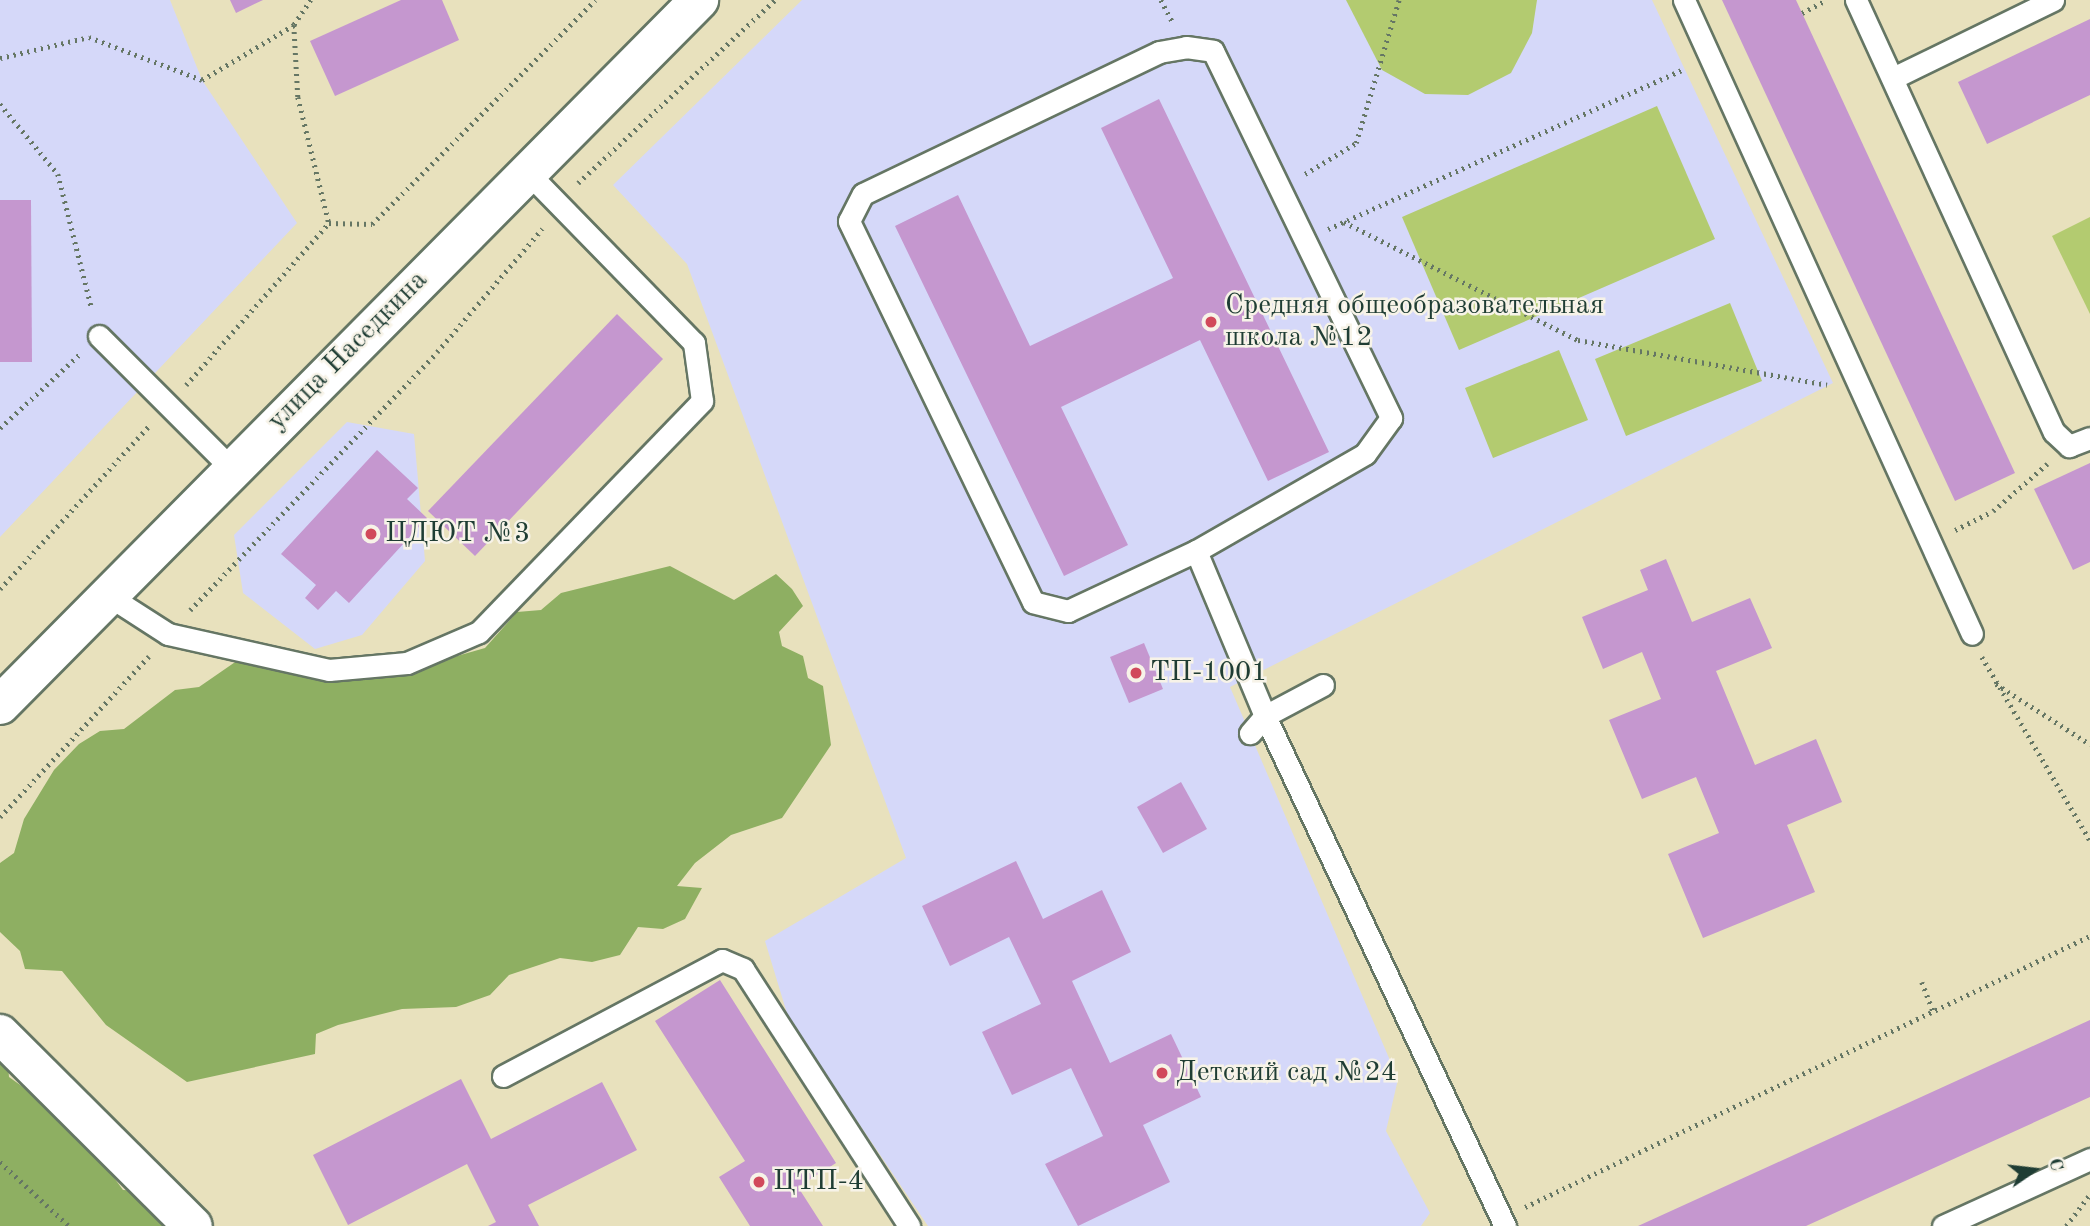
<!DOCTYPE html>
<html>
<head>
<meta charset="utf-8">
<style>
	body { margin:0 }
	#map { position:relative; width:2090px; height:1226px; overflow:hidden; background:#e8e1bd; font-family:"Old Standard TT",serif }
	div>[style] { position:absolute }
	.built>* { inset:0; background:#d5d8f9 }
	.green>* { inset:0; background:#b3cb70 }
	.forest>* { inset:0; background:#8eaf62 }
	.building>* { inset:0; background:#c597cf }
	.path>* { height:4.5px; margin-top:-2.25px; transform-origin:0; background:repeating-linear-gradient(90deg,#657664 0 2px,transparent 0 7px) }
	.roads { filter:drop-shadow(2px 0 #657664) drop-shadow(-2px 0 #657664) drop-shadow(0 2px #657664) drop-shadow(0 -2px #657664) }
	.service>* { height:21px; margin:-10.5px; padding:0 10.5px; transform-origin:10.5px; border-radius:10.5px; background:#fff }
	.secondary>* { height:38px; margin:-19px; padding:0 19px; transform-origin:19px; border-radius:19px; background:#fff }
	.dots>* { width:19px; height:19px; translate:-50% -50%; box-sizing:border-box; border:4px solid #f7f3e8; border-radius:50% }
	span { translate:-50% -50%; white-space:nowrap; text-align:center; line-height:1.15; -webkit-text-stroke:5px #f7f3e8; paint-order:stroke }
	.poi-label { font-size:28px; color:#1f3d34 }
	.left { translate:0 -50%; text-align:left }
	.street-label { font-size:28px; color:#1f3d34 }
	.north { position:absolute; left:1999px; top:1135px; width:70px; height:70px; -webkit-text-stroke:5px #f7f3e8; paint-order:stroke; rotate:76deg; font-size:19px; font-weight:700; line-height:28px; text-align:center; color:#1f3d34 }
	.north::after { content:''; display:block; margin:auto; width:24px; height:32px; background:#1f3d34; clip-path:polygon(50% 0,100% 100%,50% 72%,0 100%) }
</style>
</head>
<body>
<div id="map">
	<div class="built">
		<i style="clip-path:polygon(0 0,170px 0,202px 80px,297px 223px,0 537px)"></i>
		<i style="clip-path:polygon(802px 0,1652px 0,1833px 383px,1230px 687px,1398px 1079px,1386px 1131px,1430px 1213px,1421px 1226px,928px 1226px,789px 1020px,765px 941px,906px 858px,687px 264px,613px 185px)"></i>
		<i style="clip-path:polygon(347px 422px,414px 434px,425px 561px,362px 635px,315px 649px,243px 593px,234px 535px)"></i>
	</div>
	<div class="green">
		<i style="clip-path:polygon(1346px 0,1537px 0,1532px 33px,1511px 73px,1468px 95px,1425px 94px,1382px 70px)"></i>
		<i style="clip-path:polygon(1657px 106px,1715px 239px,1459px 350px,1402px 217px)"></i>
		<i style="clip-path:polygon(2090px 217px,2090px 314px,2052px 236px)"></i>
		<i style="clip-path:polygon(1730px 303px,1762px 381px,1626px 436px,1595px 359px)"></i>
		<i style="clip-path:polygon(1559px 350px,1588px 420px,1493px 458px,1465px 388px)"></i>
	</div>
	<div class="forest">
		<i style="clip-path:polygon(670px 566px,734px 600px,776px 574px,792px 589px,803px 606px,779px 632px,782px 646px,803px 656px,808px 678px,823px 686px,831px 745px,782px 818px,731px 835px,695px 863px,677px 886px,702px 888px,685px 919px,663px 929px,638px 927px,620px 955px,592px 962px,560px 958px,509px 975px,490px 995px,456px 1007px,402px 1009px,338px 1025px,316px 1034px,315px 1054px,187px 1082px,106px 1025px,62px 971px,25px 969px,20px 951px,0 932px,0 863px,14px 853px,24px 819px,54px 770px,79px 744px,100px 731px,124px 729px,175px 690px,199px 687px,241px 658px,408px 670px,485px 648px,517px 612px,541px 610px,561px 593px)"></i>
		<i style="clip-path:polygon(0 1040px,6px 1042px,9px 1077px,76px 1125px,123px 1190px,147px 1191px,186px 1226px,0 1226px)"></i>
	</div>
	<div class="building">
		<i style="clip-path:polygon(230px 0,263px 0,236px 13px)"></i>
		<i style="clip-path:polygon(401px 0,442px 0,459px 40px,335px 96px,310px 41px)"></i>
		<i style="clip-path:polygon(1722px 0,1796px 0,2015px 473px,1955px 501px)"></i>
		<i style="clip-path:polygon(2090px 19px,2090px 95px,1987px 144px,1958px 82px)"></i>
		<i style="clip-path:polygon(1159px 99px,1329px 452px,1268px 481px,1200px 340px,1061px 407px,1128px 545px,1064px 576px,895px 226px,958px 195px,1030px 346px,1173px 278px,1101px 128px)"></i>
		<i style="clip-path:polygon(0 200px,31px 200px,32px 362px,0 362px)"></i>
		<i style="clip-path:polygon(617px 314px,663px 359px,475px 556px,428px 511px)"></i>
		<i style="clip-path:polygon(377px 450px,418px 488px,407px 499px,427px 518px,349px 603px,336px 591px,318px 610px,305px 598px,316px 585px,281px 554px)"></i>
		<i style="clip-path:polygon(2090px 463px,2090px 562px,2073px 570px,2034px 489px)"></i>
		<i style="clip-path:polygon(1666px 559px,1692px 622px,1750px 598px,1772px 648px,1716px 671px,1755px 765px,1816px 739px,1842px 802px,1787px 825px,1815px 892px,1703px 938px,1668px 854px,1719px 833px,1696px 777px,1642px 799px,1609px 720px,1661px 699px,1642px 652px,1603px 669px,1582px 617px,1648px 590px,1640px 570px)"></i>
		<i style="clip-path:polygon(1144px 643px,1163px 689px,1129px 703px,1110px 657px)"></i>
		<i style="clip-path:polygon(1181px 782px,1207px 829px,1163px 853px,1137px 807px)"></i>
		<i style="clip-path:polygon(1016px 861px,1043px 919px,1102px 890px,1131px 952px,1072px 981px,1110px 1063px,1171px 1034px,1201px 1097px,1143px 1125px,1170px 1182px,1078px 1226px,1045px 1164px,1103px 1136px,1071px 1068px,1012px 1095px,982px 1032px,1041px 1004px,1009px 937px,950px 966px,922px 906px)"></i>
		<i style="clip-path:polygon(720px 980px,836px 1163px,798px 1187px,823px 1226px,750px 1226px,719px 1177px,745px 1161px,655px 1021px)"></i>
		<i style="clip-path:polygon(2090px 1020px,2090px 1097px,1839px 1211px,1806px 1226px,1638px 1226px)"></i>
		<i style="clip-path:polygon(461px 1079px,491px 1139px,602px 1082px,637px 1150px,528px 1205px,539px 1226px,488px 1226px,496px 1222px,467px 1164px,348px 1225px,313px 1155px)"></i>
	</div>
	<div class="path">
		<i style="left:311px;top:0;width:30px;rotate:124deg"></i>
		<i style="left:294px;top:25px;width:72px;rotate:86.8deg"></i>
		<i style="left:298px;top:97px;width:130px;rotate:76.2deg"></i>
		<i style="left:329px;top:223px;width:43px;rotate:1.3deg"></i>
		<i style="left:372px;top:224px;width:316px;rotate:-45.1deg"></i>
		<i style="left:1161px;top:0;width:24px;rotate:62deg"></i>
		<i style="left:1802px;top:13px;width:27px;rotate:-28deg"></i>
		<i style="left:0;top:58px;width:91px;rotate:-13.3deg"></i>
		<i style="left:89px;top:37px;width:121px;rotate:20.8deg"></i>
		<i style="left:202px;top:80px;width:107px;rotate:-30.9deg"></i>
		<i style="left:0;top:104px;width:91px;rotate:50.4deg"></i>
		<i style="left:58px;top:174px;width:139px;rotate:75.9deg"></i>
		<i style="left:1305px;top:174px;width:60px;rotate:-31.3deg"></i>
		<i style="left:1356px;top:143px;width:149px;rotate:-73.3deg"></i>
		<i style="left:578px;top:183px;width:269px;rotate:-42.9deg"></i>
		<i style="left:1344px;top:222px;width:262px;rotate:26.8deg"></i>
		<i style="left:1578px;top:340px;width:253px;rotate:10.2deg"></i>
		<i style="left:1328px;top:229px;width:390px;rotate:-24.2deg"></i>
		<i style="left:186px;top:385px;width:216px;rotate:-48.6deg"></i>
		<i style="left:0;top:428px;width:109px;rotate:-42.8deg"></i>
		<i style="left:1955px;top:530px;width:42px;rotate:-26.6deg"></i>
		<i style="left:1993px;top:511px;width:72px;rotate:-41deg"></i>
		<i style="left:0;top:589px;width:222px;rotate:-47.6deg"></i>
		<i style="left:190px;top:610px;width:357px;rotate:-46.2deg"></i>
		<i style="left:437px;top:352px;width:162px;rotate:-49.5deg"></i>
		<i style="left:1982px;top:657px;width:212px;rotate:59.5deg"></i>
		<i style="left:1996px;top:684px;width:112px;rotate:32.6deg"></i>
		<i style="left:0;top:817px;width:219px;rotate:-47.2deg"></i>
		<i style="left:1922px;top:982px;width:34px;rotate:69deg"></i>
		<i style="left:0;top:1162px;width:94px;rotate:42.8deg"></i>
		<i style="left:1525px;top:1207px;width:627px;rotate:-25.62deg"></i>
		<i style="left:2066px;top:1226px;width:40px;rotate:-53deg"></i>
	</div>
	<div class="roads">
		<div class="service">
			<i style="left:1684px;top:0;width:696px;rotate:65.57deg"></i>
			<i style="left:1856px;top:0;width:475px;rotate:65.4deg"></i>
			<i style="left:2054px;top:432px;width:21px;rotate:43deg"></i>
			<i style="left:2069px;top:446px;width:22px;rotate:-21deg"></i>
			<i style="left:1893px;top:78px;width:178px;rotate:-26deg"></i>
			<i style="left:99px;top:336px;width:187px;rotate:45deg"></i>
			<i style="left:1196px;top:551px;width:141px;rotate:154.9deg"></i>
			<i style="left:1068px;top:611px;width:36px;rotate:-166deg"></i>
			<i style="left:1033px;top:602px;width:423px;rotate:-115.8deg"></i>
			<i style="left:849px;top:221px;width:30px;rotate:-63deg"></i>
			<i style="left:863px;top:194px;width:328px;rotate:-25.6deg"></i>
			<i style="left:1159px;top:52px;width:27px;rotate:-10deg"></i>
			<i style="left:1186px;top:47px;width:27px;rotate:8deg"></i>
			<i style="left:1213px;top:51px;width:408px;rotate:64.1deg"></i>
			<i style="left:1391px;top:418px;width:44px;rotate:125.8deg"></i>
			<i style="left:1365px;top:454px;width:195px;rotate:150.1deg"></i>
			<i style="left:1196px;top:551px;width:179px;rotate:67.3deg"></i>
			<i style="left:1265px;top:716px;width:23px;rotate:131deg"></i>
			<i style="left:109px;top:596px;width:70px;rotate:32.8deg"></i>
			<i style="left:168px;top:634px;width:165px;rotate:12.6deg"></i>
			<i style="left:329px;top:670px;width:78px;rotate:-5.1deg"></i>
			<i style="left:407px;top:663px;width:78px;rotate:-23.3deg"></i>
			<i style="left:479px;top:632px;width:321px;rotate:-46deg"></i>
			<i style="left:702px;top:401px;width:59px;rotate:-97.9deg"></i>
			<i style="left:694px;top:343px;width:238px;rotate:-134.3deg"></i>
			<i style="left:1323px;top:685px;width:66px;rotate:151.9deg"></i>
			<i style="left:1265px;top:716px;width:564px;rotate:64.8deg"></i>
			<i style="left:503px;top:1076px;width:248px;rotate:-27.9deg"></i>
			<i style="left:722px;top:960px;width:23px;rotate:23deg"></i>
			<i style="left:743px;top:969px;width:306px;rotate:57.1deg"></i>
			<i style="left:1943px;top:1226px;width:162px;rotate:-24.5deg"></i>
		</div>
		<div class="secondary">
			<i style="left:0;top:705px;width:993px;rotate:-45.24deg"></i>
			<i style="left:0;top:1034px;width:272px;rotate:44.9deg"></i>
		</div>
	</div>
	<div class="dots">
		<i style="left:1211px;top:322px;background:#d1495b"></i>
		<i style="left:371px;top:534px;background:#d1495b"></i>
		<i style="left:1136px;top:673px;background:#d1495b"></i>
		<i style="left:1162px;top:1073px;background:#d1495b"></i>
		<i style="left:759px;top:1182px;background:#d1495b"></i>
	</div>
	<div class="poi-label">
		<span class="left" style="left:1225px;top:322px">Средняя общеобразовательная<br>школа №12</span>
		<span class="left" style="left:385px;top:534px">ЦДЮТ №3</span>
		<span class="left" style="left:1150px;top:673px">ТП-1001</span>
		<span class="left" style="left:1176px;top:1073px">Детский сад №24</span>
		<span class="left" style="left:773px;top:1182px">ЦТП-4</span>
	</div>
	<div class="street-label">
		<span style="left:348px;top:351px;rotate:-45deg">улица Наседкина</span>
	</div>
	<div class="north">С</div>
</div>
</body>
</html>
